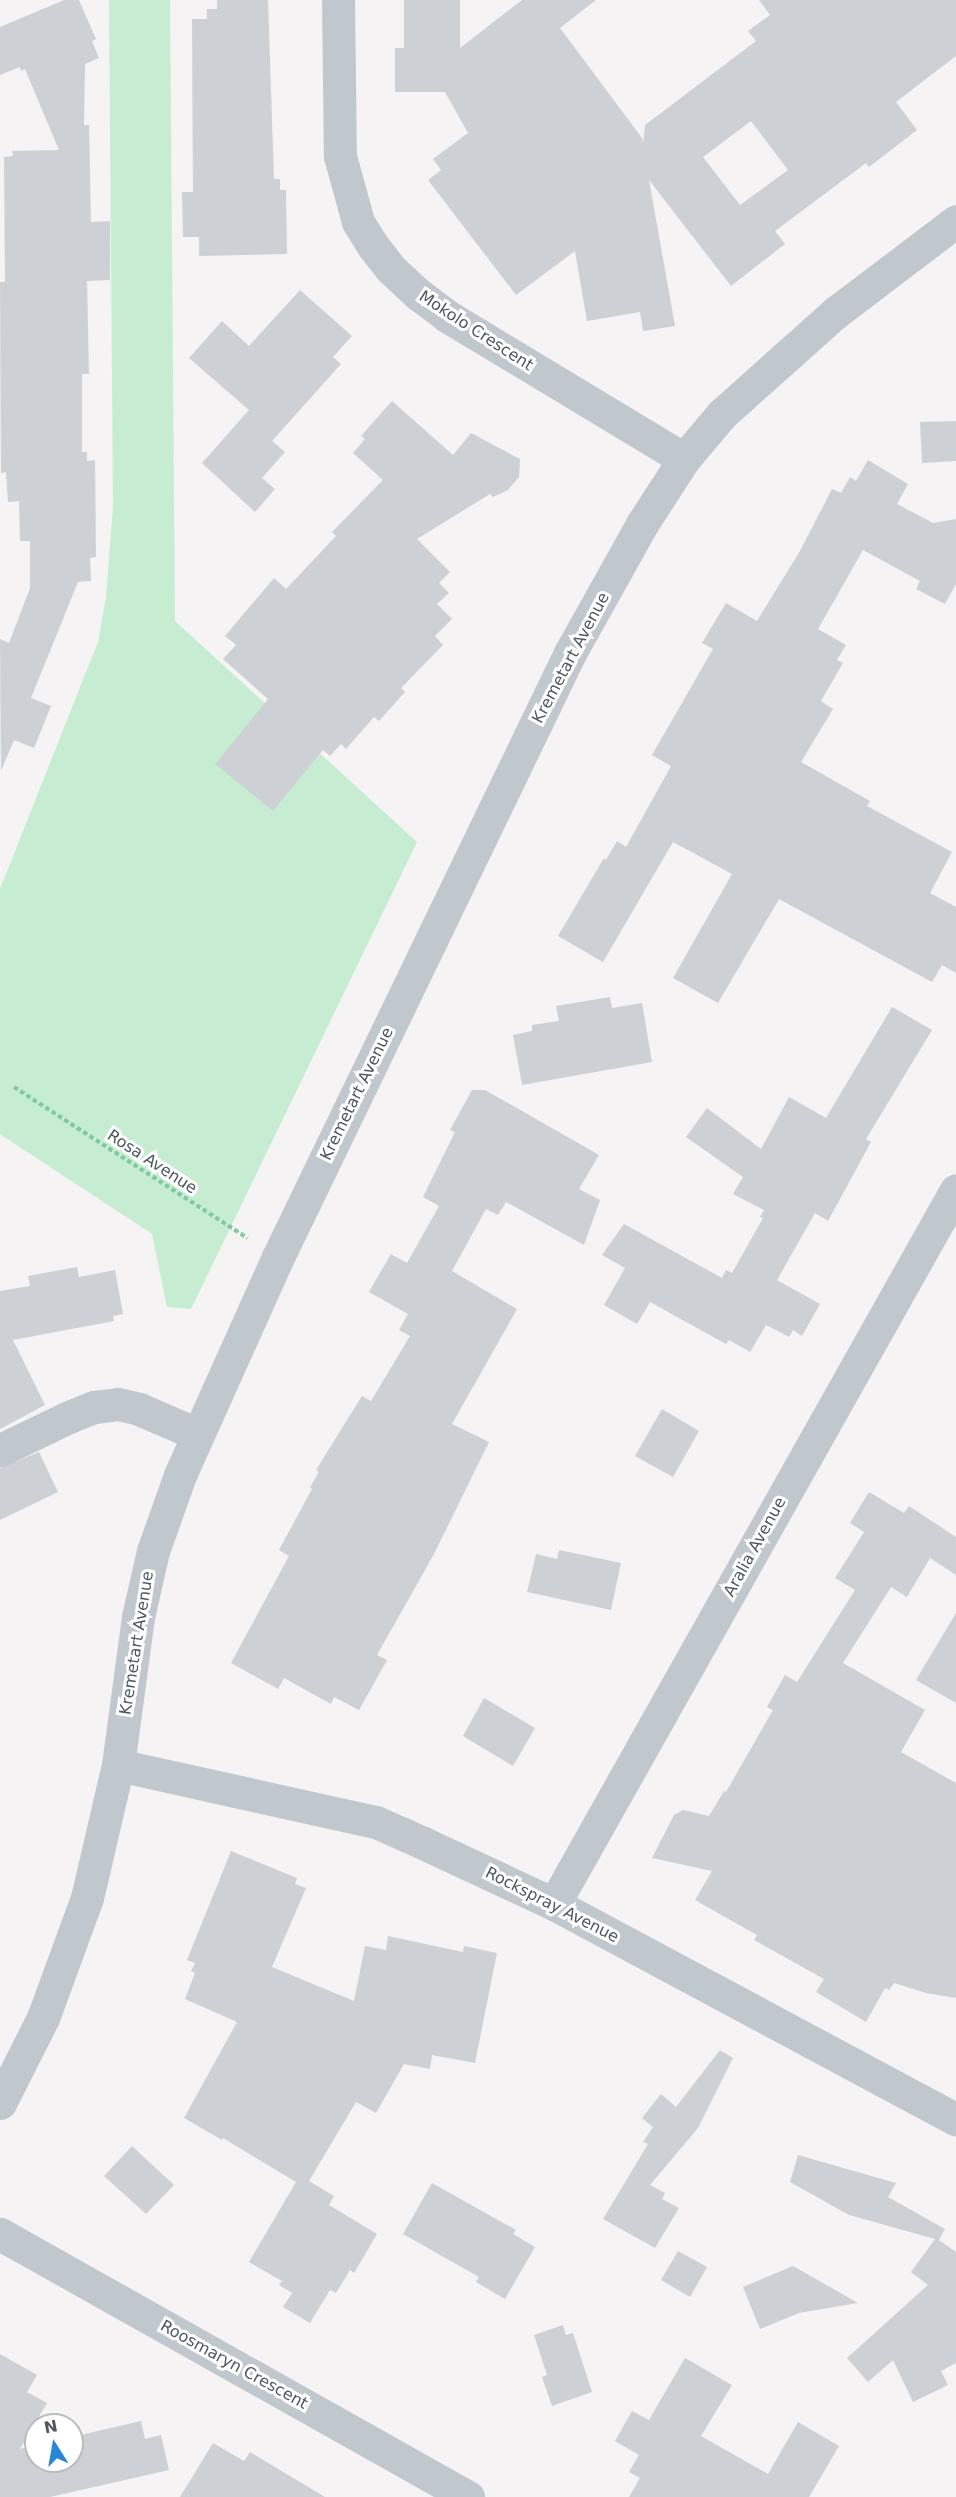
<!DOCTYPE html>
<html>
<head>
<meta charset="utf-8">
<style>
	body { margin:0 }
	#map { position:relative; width:956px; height:2497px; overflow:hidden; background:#f5f3f3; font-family:"DejaVu Sans",sans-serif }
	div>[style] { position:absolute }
	.green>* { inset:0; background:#c6edd2 }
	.building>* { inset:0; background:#cdd0d5 }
	.path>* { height:4px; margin-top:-2px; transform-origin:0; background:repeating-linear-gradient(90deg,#81c9a0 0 4.5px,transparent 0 7.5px) }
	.minor>* { height:33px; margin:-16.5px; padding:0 16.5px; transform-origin:16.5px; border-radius:16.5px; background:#c0c8ce }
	span { translate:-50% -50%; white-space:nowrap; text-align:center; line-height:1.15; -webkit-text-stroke:6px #fff; paint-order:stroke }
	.street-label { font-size:16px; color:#4c575f }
	.north { position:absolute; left:24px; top:2413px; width:60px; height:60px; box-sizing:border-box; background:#fff; border:2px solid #b7bcbf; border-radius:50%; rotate:349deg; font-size:16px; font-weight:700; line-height:24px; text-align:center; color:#4c575f }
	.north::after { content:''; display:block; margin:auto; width:21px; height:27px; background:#2a84d8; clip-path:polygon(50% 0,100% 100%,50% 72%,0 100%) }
</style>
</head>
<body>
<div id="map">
	<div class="green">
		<i style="clip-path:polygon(109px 0,170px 0,175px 621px,417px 842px,191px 1309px,167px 1307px,152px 1234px,0 1134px,0 889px,98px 642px,106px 597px,113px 507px)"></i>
	</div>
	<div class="building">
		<i style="clip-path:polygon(64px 0,79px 0,96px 39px,92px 41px,99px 58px,85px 64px,84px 125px,89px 125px,91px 222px,110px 221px,110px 280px,87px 281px,89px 374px,82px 374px,82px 452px,87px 452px,87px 461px,95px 460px,96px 557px,90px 558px,91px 581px,78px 582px,31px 698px,51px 706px,34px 748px,14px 740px,1px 771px,0 639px,9px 643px,30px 588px,30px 541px,20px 541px,19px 501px,8px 502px,6px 472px,1px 473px,0 282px,5px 282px,4px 157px,13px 156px,12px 151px,59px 150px,25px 69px,21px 71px,20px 67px,0 75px,0 27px)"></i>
		<i style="clip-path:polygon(217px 0,268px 0,274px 179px,280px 179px,280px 190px,286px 190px,287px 254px,199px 256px,199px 237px,183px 237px,182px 192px,193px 192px,192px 19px,207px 19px,207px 9px,217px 9px)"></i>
		<i style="clip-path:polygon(evenodd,404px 0,460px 0,460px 48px,522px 0,596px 0,560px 28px,642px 138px,643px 144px,645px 125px,756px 41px,748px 31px,770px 15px,759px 0,956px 0,956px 56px,896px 102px,917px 130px,869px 167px,866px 163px,775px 231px,785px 244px,731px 286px,649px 180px,675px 326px,643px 331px,640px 312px,587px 321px,575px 251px,516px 295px,428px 180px,441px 170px,433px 159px,468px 133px,445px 92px,395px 92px,395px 48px,404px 48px,404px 0,751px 121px,788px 170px,740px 205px,703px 157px,751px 121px)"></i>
		<i style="clip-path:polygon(300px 290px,352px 336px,333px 357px,341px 364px,272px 441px,285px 452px,262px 478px,275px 489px,255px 512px,202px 463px,249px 410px,189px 358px,222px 321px,249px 346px)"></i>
		<i style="clip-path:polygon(392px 401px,453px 455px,471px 433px,520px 459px,519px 477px,508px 490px,493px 497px,490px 494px,417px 539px,450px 572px,439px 583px,449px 593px,437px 604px,452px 619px,435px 636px,443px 645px,401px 688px,405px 692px,379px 721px,374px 717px,346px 749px,341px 744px,330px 756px,323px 750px,273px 811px,215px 764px,268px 699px,223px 659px,236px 645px,225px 636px,274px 578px,286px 589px,336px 536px,332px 532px,383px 480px,353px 453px,365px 439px,361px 436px)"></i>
		<i style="clip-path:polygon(956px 421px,956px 461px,922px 463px,920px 422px)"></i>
		<i style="clip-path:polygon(868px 460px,908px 484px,897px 504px,933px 523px,956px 519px,956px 584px,945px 604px,916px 589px,920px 581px,863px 550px,818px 629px,846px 645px,837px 660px,843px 663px,821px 701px,833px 709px,801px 762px,870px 801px,867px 806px,952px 852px,930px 893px,956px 907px,956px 973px,942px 965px,932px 982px,779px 899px,718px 1003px,673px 978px,732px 874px,673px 842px,603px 962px,558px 936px,604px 858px,606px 860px,617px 841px,626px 847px,671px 766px,652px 755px,713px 649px,702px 643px,726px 603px,757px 621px,800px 551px,832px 489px,841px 493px,850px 477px,856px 481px)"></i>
		<i style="clip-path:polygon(610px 997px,612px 1008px,642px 1003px,652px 1062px,522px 1085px,513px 1035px,532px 1031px,532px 1025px,559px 1021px,556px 1006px)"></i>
		<i style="clip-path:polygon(892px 1007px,932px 1030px,866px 1139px,871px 1142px,828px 1221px,815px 1213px,777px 1280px,820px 1304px,802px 1336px,793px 1330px,789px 1337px,766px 1325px,750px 1352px,729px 1340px,726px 1344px,650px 1302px,637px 1324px,604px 1305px,625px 1268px,602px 1255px,624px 1224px,722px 1278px,726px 1270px,732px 1273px,763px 1218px,760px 1217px,764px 1210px,733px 1194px,743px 1177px,686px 1137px,707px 1108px,761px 1149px,789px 1097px,826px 1118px)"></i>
		<i style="clip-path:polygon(472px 1090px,485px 1090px,599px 1155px,579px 1189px,600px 1200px,584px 1245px,506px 1202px,498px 1215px,486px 1209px,452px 1271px,517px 1309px,452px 1424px,489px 1442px,434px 1554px,377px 1655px,387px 1660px,359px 1710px,334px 1697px,331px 1704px,284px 1678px,278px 1689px,231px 1663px,289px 1556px,279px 1550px,312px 1489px,310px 1487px,319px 1472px,316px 1470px,362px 1396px,371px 1401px,410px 1336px,399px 1330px,408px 1314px,369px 1292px,391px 1254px,407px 1263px,439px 1206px,423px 1197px,455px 1132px,450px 1130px)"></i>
		<i style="clip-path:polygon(77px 1267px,79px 1277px,115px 1270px,123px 1314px,113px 1316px,114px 1321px,13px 1340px,45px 1405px,0 1429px,0 1291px,30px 1286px,28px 1276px)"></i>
		<i style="clip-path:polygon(662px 1409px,699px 1431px,673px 1477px,635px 1456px)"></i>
		<i style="clip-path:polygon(39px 1452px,58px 1492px,0 1520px,0 1468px)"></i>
		<i style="clip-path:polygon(869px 1492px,904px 1513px,909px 1506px,956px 1537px,956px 1575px,930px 1558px,907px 1597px,891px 1587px,843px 1663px,925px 1710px,901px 1752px,956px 1783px,956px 1998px,926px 1993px,894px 1983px,889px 1990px,885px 1988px,866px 2022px,816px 1992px,824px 1979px,754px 1940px,757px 1935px,695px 1900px,712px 1871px,652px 1858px,674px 1815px,683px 1810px,709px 1816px,724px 1791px,726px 1792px,773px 1710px,767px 1707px,785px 1675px,797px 1682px,855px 1590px,835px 1578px,864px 1532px,850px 1523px)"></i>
		<i style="clip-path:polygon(559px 1550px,621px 1563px,611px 1610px,527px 1592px,536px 1554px,557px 1559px)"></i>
		<i style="clip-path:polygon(956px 1613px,956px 1703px,916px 1680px)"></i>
		<i style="clip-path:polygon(484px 1698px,535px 1728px,513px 1766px,463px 1736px)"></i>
		<i style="clip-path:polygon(231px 1851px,297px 1878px,295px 1884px,306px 1888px,272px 1967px,354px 2001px,365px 1946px,386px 1950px,388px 1936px,463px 1952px,464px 1946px,497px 1953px,475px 2063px,432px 2055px,430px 2069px,404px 2064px,376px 2113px,356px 2102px,309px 2181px,334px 2196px,329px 2205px,377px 2234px,354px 2273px,350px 2270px,336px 2293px,330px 2290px,310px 2323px,283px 2307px,292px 2293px,279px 2285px,282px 2281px,249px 2262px,296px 2182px,223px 2138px,222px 2140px,184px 2118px,237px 2022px,185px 1999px,195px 1973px,191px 1971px,195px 1963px,187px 1960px)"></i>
		<i style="clip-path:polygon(720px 2050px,733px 2058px,698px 2128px,650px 2185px,665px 2193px,662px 2199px,679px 2208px,655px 2248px,603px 2219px,648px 2144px,643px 2142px,653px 2127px,642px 2118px,661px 2094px,676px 2107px)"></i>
		<i style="clip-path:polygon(132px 2146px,174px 2185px,146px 2214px,104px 2176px)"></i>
		<i style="clip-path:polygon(798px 2155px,896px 2183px,888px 2197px,945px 2229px,939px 2240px,956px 2252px,956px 2363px,941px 2371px,948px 2385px,913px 2402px,893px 2360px,868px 2382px,847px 2358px,928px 2285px,911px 2272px,935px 2239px,849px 2215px,790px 2182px)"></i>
		<i style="clip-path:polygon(432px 2183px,516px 2230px,513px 2234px,535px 2247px,505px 2299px,476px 2282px,479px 2277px,403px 2234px)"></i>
		<i style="clip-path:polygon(678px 2251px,707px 2267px,690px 2297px,661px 2280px)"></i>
		<i style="clip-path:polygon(793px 2266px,858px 2303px,799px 2313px,760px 2329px,743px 2287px)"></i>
		<i style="clip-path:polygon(563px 2325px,566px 2335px,573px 2333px,592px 2392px,552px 2406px,542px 2377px,547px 2375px,534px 2335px)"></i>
		<i style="clip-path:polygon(0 2354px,37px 2375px,27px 2392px,47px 2403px,20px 2449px,36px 2445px,36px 2461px,72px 2461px,72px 2437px,141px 2421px,145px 2439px,161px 2435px,169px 2470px,50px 2497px,0 2497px)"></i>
		<i style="clip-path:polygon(685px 2358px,732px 2385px,701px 2436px,768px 2474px,798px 2422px,839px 2446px,809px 2497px,629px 2497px,640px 2478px,629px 2472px,639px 2455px,615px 2441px,632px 2411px,649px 2420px)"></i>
		<i style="clip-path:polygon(213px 2443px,244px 2461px,250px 2452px,325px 2497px,180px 2497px)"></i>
	</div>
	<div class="path">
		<i style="left:14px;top:1087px;width:278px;rotate:32.9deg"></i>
	</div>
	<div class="minor">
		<i style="left:338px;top:0;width:156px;rotate:89.3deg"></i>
		<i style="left:340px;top:156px;width:68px;rotate:74.7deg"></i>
		<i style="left:358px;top:222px;width:28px;rotate:58deg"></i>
		<i style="left:373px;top:246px;width:29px;rotate:52deg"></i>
		<i style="left:391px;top:269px;width:37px;rotate:43deg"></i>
		<i style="left:418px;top:294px;width:36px;rotate:37deg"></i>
		<i style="left:447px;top:316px;width:277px;rotate:31.1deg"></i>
		<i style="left:0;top:1450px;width:76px;rotate:-25.6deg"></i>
		<i style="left:69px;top:1417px;width:27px;rotate:-22deg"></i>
		<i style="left:94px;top:1407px;width:24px;rotate:-7deg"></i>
		<i style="left:118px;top:1404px;width:22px;rotate:13deg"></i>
		<i style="left:139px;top:1409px;width:63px;rotate:23.3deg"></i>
		<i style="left:118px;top:1765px;width:264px;rotate:12.5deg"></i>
		<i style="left:376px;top:1822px;width:49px;rotate:24deg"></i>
		<i style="left:421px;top:1842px;width:147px;rotate:25deg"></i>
		<i style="left:554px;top:1904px;width:456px;rotate:28.2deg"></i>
		<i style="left:554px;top:1904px;width:819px;rotate:-60.62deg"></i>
		<i style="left:0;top:2103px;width:95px;rotate:-63.2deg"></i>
		<i style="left:43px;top:2018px;width:128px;rotate:-69.9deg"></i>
		<i style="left:87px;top:1898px;width:137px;rotate:-76.9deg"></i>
		<i style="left:118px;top:1765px;width:149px;rotate:-82.3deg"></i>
		<i style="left:138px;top:1617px;width:68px;rotate:-77.2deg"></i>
		<i style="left:153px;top:1551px;width:81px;rotate:-70.4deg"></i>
		<i style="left:180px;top:1475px;width:239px;rotate:-65.8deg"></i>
		<i style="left:278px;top:1257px;width:671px;rotate:-64.2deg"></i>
		<i style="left:570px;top:653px;width:148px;rotate:-60.8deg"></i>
		<i style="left:642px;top:524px;width:77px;rotate:-57.1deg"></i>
		<i style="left:684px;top:459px;width:59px;rotate:-49.8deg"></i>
		<i style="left:722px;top:414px;width:152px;rotate:-41.8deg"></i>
		<i style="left:835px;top:313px;width:152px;rotate:-37.2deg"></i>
		<i style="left:0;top:2234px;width:537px;rotate:29.33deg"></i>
	</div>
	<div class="street-label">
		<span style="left:476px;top:331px;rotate:33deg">Mokolo Crescent</span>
		<span style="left:571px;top:658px;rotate:-62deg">Kremetart Avenue</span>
		<span style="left:357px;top:1094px;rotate:-64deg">Kremetart Avenue</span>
		<span style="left:152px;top:1162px;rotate:33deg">Rosa Avenue</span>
		<span style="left:755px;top:1547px;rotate:-61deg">Aralia Avenue</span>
		<span style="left:137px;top:1643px;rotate:-81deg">Kremetart Avenue</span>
		<span style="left:552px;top:1905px;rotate:27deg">Rockspray Avenue</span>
		<span style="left:234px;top:2365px;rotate:29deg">Roosmaryn Crescent</span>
	</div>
	<div class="north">N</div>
</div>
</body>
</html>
